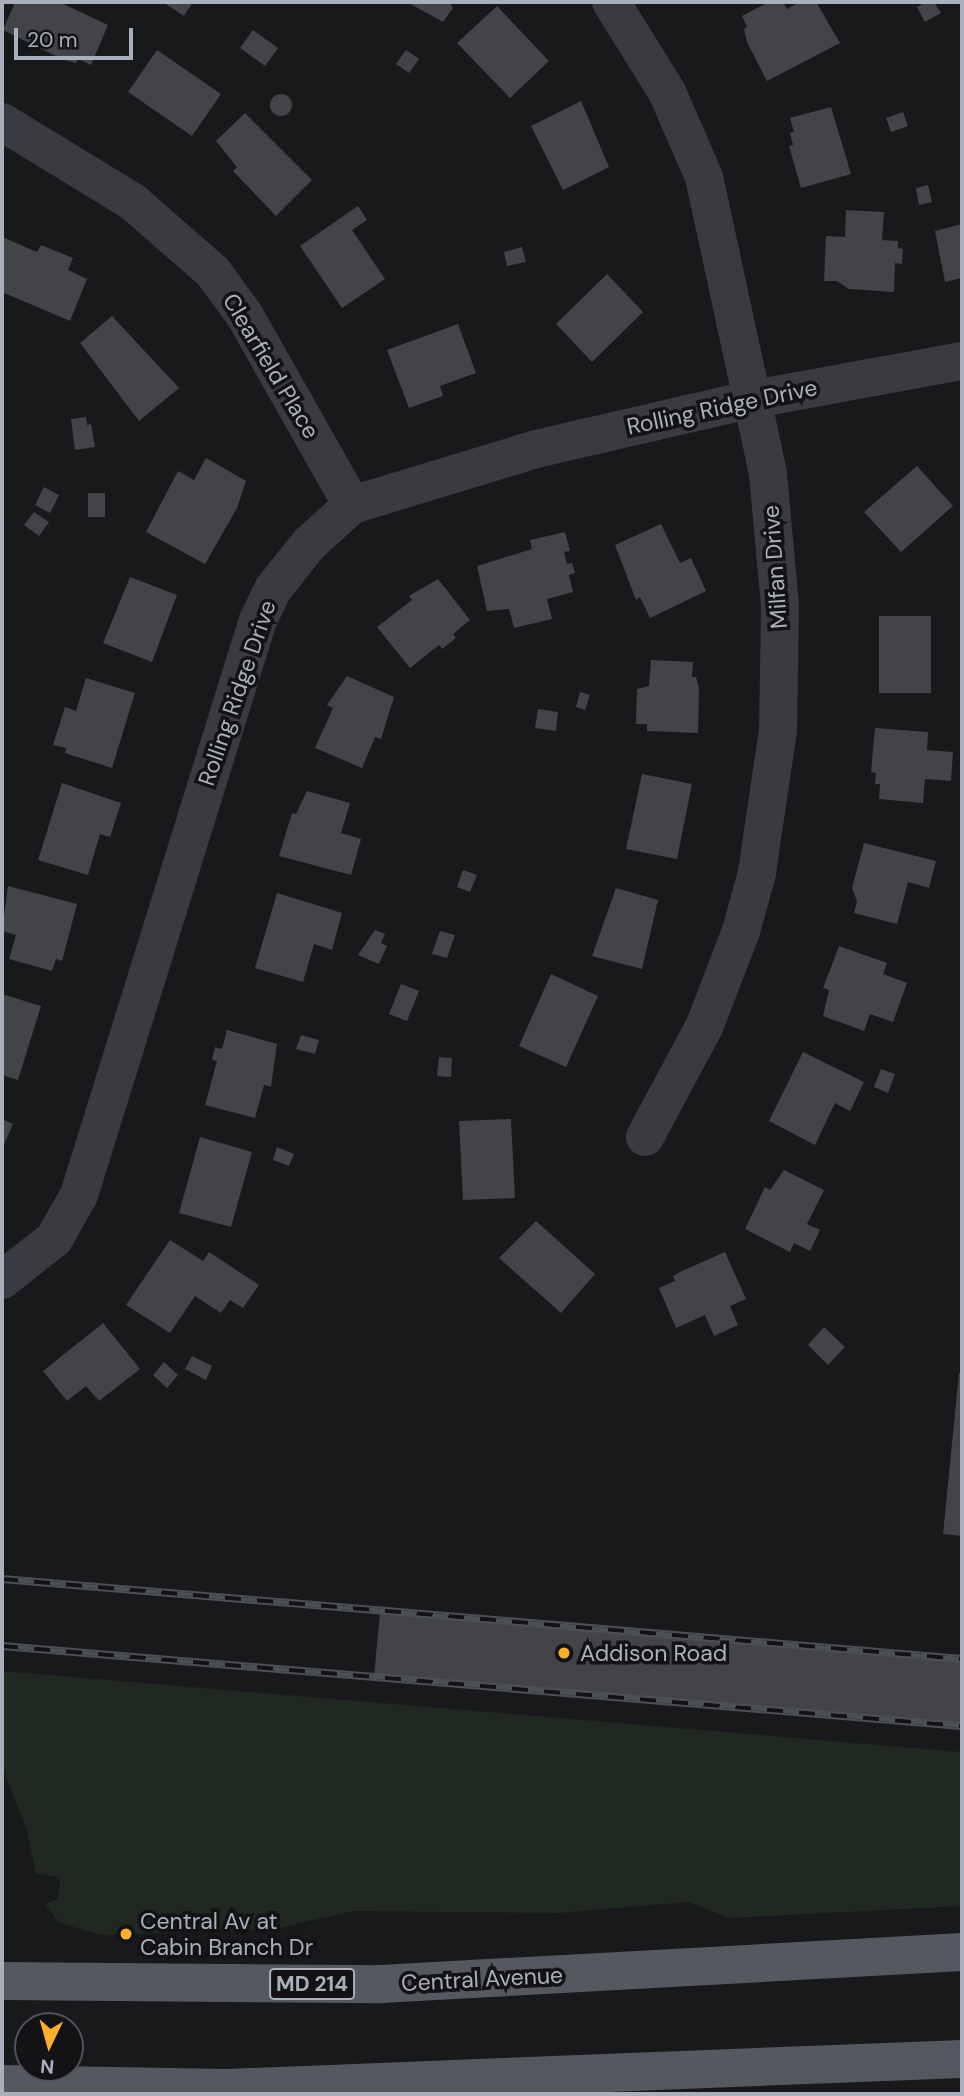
<!DOCTYPE html>
<html>
<head>
<meta charset="utf-8">
<style>
	body { margin:0 }
	#map { position:relative; width:964px; height:2096px; overflow:hidden; background:#18191b; font-family:"DM Sans",sans-serif }
	div>[style] { position:absolute }
	.green>* { inset:0; background:#202921 }
	.building>* { inset:0; background:#424448 }
	.round { border-radius:50% }
	.street>* { height:38px; margin:-19px; padding:0 19px; transform-origin:19px; border-radius:19px; background:#393b40 }
	.primary>* { height:38px; margin:-19px; padding:0 19px; transform-origin:19px; border-radius:19px; background:#55585f }
	.rail>* { height:8px; margin-top:-4px; transform-origin:0; background:repeating-linear-gradient(90deg,#131316 0 16px,#4c4f55 0 32px); box-sizing:border-box; border-block:2px solid #4c4f55 }
	.dots>* { width:19px; height:19px; translate:-50% -50%; box-sizing:border-box; border:4px solid #131316; border-radius:50% }
	span { translate:-50% -50%; white-space:nowrap; text-align:center; line-height:1.15; -webkit-text-stroke:7px #131316; paint-order:stroke }
	.shield-label span { padding:2px 5px; background:#131316; border:2px solid; border-radius:5px; -webkit-text-stroke-width:0 }
	.shield-label { font-size:21px; color:#aab0bb; font-weight:700 }
	.street-label { font-size:23px; color:#aab0bb }
	.poi-label { font-size:23px; color:#aab0bb }
	.left { translate:0 -50%; text-align:left }
	.frame { position:absolute; inset:0; border:4px solid #aab0bb; pointer-events:none }
	.north { position:absolute; left:14px; top:2012px; width:70px; height:70px; box-sizing:border-box; background:#131316; border:2px solid #4f5258; border-radius:50%; rotate:185deg; font-size:19px; font-weight:700; line-height:28px; text-align:center; color:#aab0bb }
	.north::after { content:''; display:block; margin:auto; width:24px; height:32px; background:#feae2d; clip-path:polygon(50% 0,100% 100%,50% 72%,0 100%) }
	.scale { position:absolute; left:14px; top:28px; width:119px; height:32px; box-sizing:border-box; border:4px solid #aab0bb; border-top:0; padding-left:9px; font-size:21px; line-height:24px; white-space:nowrap; color:#aab0bb; -webkit-text-stroke:5px #131316; paint-order:stroke }
</style>
</head>
<body>
<div id="map">
	<div class="green">
		<i style="clip-path:polygon(2px 1671px,962px 1752px,962px 1906px,730px 1918px,688px 1902px,559px 1913px,354px 1911px,274px 1929px,101px 1935px,60px 1923px,44px 1904px,58px 1899px,60px 1877px,36px 1873px,27px 1831px,2px 1766px)"></i>
	</div>
	<div class="building">
		<i style="clip-path:polygon(15px 2px,59px 2px,108px 25px,91px 65px,78px 59px,76px 63px,64px 60px,3px 30px)"></i>
		<i style="clip-path:polygon(163px 2px,193px 2px,184px 16px)"></i>
		<i style="clip-path:polygon(407px 2px,449px 2px,453px 8px,443px 22px)"></i>
		<i style="clip-path:polygon(769px 2px,783px 2px,787px 9px,800px 2px,816px 2px,840px 43px,767px 81px,747px 42px,744px 29px,747px 27px,742px 16px)"></i>
		<i style="clip-path:polygon(927px 2px,934px 2px,941px 13px,925px 22px,917px 7px)"></i>
		<i style="clip-path:polygon(497px 6px,549px 61px,510px 98px,457px 43px)"></i>
		<i style="clip-path:polygon(253px 30px,278px 48px,265px 66px,240px 48px)"></i>
		<i style="clip-path:polygon(157px 50px,221px 94px,192px 136px,128px 92px)"></i>
		<i style="clip-path:polygon(406px 50px,419px 59px,409px 73px,396px 64px)"></i>
		<i class="round" style="left:270px;top:94px;width:22px;height:22px"></i>
		<i style="clip-path:polygon(581px 101px,609px 167px,563px 190px,531px 126px)"></i>
		<i style="clip-path:polygon(831px 107px,851px 174px,801px 188px,789px 146px,793px 145px,790px 133px,794px 132px,790px 118px)"></i>
		<i style="clip-path:polygon(903px 112px,908px 126px,891px 132px,886px 118px)"></i>
		<i style="clip-path:polygon(245px 113px,312px 180px,276px 216px,233px 171px,237px 167px,216px 141px)"></i>
		<i style="clip-path:polygon(928px 185px,932px 202px,919px 205px,916px 188px)"></i>
		<i style="clip-path:polygon(358px 206px,367px 220px,352px 230px,385px 279px,342px 308px,300px 246px)"></i>
		<i style="clip-path:polygon(846px 210px,884px 212px,882px 240px,898px 241px,898px 248px,903px 249px,902px 264px,895px 263px,894px 292px,849px 289px,837px 281px,824px 281px,826px 236px,845px 237px)"></i>
		<i style="clip-path:polygon(962px 224px,962px 278px,945px 282px,935px 231px)"></i>
		<i style="clip-path:polygon(2px 237px,37px 252px,41px 245px,73px 258px,68px 270px,87px 279px,70px 321px,2px 292px)"></i>
		<i style="clip-path:polygon(522px 247px,526px 262px,507px 266px,504px 252px)"></i>
		<i style="clip-path:polygon(607px 274px,643px 312px,592px 362px,556px 324px)"></i>
		<i style="clip-path:polygon(112px 316px,179px 388px,139px 421px,80px 343px)"></i>
		<i style="clip-path:polygon(458px 324px,476px 373px,440px 386px,443px 396px,409px 408px,387px 350px)"></i>
		<i style="clip-path:polygon(86px 417px,87px 425px,91px 424px,95px 447px,75px 450px,71px 419px)"></i>
		<i style="clip-path:polygon(206px 458px,246px 481px,237px 508px,205px 564px,146px 532px,178px 471px,194px 480px)"></i>
		<i style="clip-path:polygon(917px 466px,953px 506px,901px 552px,864px 512px)"></i>
		<i style="clip-path:polygon(44px 487px,59px 495px,50px 513px,35px 505px)"></i>
		<i style="clip-path:polygon(88px 493px,105px 493px,105px 517px,88px 517px)"></i>
		<i style="clip-path:polygon(34px 512px,49px 522px,39px 536px,24px 525px)"></i>
		<i style="clip-path:polygon(661px 524px,680px 563px,691px 558px,706px 591px,650px 618px,640px 597px,636px 600px,615px 545px)"></i>
		<i style="clip-path:polygon(565px 532px,570px 551px,564px 552px,567px 564px,572px 563px,575px 573px,569px 575px,573px 592px,547px 599px,552px 619px,514px 628px,509px 609px,487px 611px,477px 566px,532px 549px,530px 540px)"></i>
		<i style="clip-path:polygon(130px 577px,177px 595px,152px 662px,103px 643px)"></i>
		<i style="clip-path:polygon(438px 579px,470px 620px,453px 634px,456px 638px,442px 649px,439px 645px,410px 668px,377px 627px,412px 600px,409px 596px)"></i>
		<i style="clip-path:polygon(879px 616px,931px 616px,931px 693px,879px 693px)"></i>
		<i style="clip-path:polygon(651px 660px,693px 662px,692px 677px,696px 677px,699px 688px,698px 733px,647px 731px,647px 724px,636px 724px,637px 689px,649px 686px)"></i>
		<i style="clip-path:polygon(347px 676px,394px 697px,381px 739px,375px 737px,362px 768px,315px 748px,333px 708px,327px 705px)"></i>
		<i style="clip-path:polygon(86px 678px,135px 693px,112px 768px,65px 753px,66px 748px,53px 745px,65px 707px,76px 711px)"></i>
		<i style="clip-path:polygon(580px 692px,590px 695px,585px 710px,576px 707px)"></i>
		<i style="clip-path:polygon(538px 709px,558px 712px,556px 731px,535px 728px)"></i>
		<i style="clip-path:polygon(875px 728px,928px 732px,927px 750px,953px 752px,951px 781px,925px 779px,923px 803px,879px 799px,880px 784px,875px 784px,876px 773px,871px 772px)"></i>
		<i style="clip-path:polygon(642px 774px,692px 784px,677px 859px,626px 849px)"></i>
		<i style="clip-path:polygon(62px 783px,121px 803px,110px 837px,100px 834px,88px 875px,38px 860px)"></i>
		<i style="clip-path:polygon(307px 791px,350px 803px,341px 833px,361px 839px,351px 875px,279px 856px,292px 813px,296px 814px)"></i>
		<i style="clip-path:polygon(864px 843px,936px 861px,929px 888px,908px 882px,897px 924px,854px 913px,857px 901px,852px 888px)"></i>
		<i style="clip-path:polygon(463px 870px,477px 875px,470px 892px,457px 887px)"></i>
		<i style="clip-path:polygon(8px 886px,77px 904px,62px 961px,56px 959px,52px 971px,9px 959px,16px 935px,2px 931px)"></i>
		<i style="clip-path:polygon(616px 888px,658px 900px,642px 969px,592px 956px)"></i>
		<i style="clip-path:polygon(277px 893px,342px 913px,332px 950px,314px 944px,303px 982px,255px 968px)"></i>
		<i style="clip-path:polygon(375px 930px,385px 934px,381px 943px,387px 946px,379px 964px,358px 955px)"></i>
		<i style="clip-path:polygon(440px 931px,455px 935px,447px 958px,432px 954px)"></i>
		<i style="clip-path:polygon(839px 946px,887px 963px,883px 974px,907px 983px,893px 1022px,870px 1014px,864px 1031px,823px 1016px,829px 990px,823px 988px)"></i>
		<i style="clip-path:polygon(551px 974px,598px 996px,566px 1067px,519px 1046px)"></i>
		<i style="clip-path:polygon(401px 984px,419px 991px,407px 1021px,389px 1014px)"></i>
		<i style="clip-path:polygon(2px 994px,41px 1006px,18px 1080px,2px 1075px)"></i>
		<i style="clip-path:polygon(227px 1030px,277px 1044px,271px 1087px,264px 1085px,255px 1118px,205px 1105px,217px 1061px,212px 1060px,215px 1047px,222px 1049px)"></i>
		<i style="clip-path:polygon(301px 1035px,319px 1040px,315px 1054px,296px 1049px)"></i>
		<i style="clip-path:polygon(803px 1052px,864px 1082px,850px 1111px,835px 1103px,815px 1145px,769px 1121px)"></i>
		<i style="clip-path:polygon(439px 1057px,452px 1058px,451px 1077px,437px 1076px)"></i>
		<i style="clip-path:polygon(881px 1069px,895px 1074px,888px 1093px,874px 1087px)"></i>
		<i style="clip-path:polygon(2px 1119px,13px 1124px,2px 1149px)"></i>
		<i style="clip-path:polygon(511px 1119px,515px 1198px,463px 1200px,459px 1121px)"></i>
		<i style="clip-path:polygon(200px 1137px,252px 1152px,231px 1227px,179px 1213px)"></i>
		<i style="clip-path:polygon(277px 1147px,294px 1154px,289px 1166px,273px 1160px)"></i>
		<i style="clip-path:polygon(784px 1170px,824px 1190px,807px 1224px,820px 1230px,810px 1251px,794px 1243px,790px 1252px,745px 1229px,765px 1187px,770px 1190px)"></i>
		<i style="clip-path:polygon(536px 1221px,595px 1274px,561px 1313px,499px 1258px)"></i>
		<i style="clip-path:polygon(170px 1240px,203px 1261px,209px 1252px,259px 1285px,243px 1308px,230px 1300px,221px 1313px,195px 1296px,170px 1333px,126px 1305px)"></i>
		<i style="clip-path:polygon(725px 1252px,746px 1299px,730px 1306px,738px 1325px,714px 1336px,705px 1315px,676px 1328px,659px 1288px,675px 1281px,673px 1276px,682px 1271px)"></i>
		<i style="clip-path:polygon(103px 1323px,140px 1369px,99px 1401px,86px 1386px,67px 1401px,43px 1371px)"></i>
		<i style="clip-path:polygon(824px 1327px,845px 1347px,828px 1365px,808px 1345px)"></i>
		<i style="clip-path:polygon(192px 1356px,212px 1366px,206px 1380px,185px 1369px)"></i>
		<i style="clip-path:polygon(164px 1362px,178px 1375px,167px 1388px,153px 1375px)"></i>
		<i style="clip-path:polygon(959px 1373px,962px 1373px,962px 1536px,943px 1534px)"></i>
		<i style="clip-path:polygon(380px 1612px,962px 1660px,962px 1725px,374px 1677px)"></i>
	</div>
	<div class="street">
		<i style="left:611px;top:2px;width:106px;rotate:58.1deg"></i>
		<i style="left:667px;top:92px;width:93px;rotate:66.5deg"></i>
		<i style="left:704px;top:177px;width:304px;rotate:77.8deg"></i>
		<i style="left:768px;top:474px;width:133px;rotate:84.8deg"></i>
		<i style="left:780px;top:606px;width:124px;rotate:90.9deg"></i>
		<i style="left:778px;top:730px;width:145px;rotate:98.4deg"></i>
		<i style="left:757px;top:873px;width:60px;rotate:105.4deg"></i>
		<i style="left:741px;top:931px;width:101px;rotate:111deg"></i>
		<i style="left:705px;top:1025px;width:127px;rotate:118.2deg"></i>
		<i style="left:2px;top:122px;width:153px;rotate:31.4deg"></i>
		<i style="left:133px;top:202px;width:106px;rotate:41.2deg"></i>
		<i style="left:213px;top:272px;width:54px;rotate:54deg"></i>
		<i style="left:245px;top:316px;width:217px;rotate:60.5deg"></i>
		<i style="left:2px;top:1280px;width:66px;rotate:-38.3deg"></i>
		<i style="left:54px;top:1239px;width:51px;rotate:-60.4deg"></i>
		<i style="left:79px;top:1195px;width:602px;rotate:-72.71deg"></i>
		<i style="left:258px;top:620px;width:34px;rotate:-64deg"></i>
		<i style="left:273px;top:589px;width:58px;rotate:-51.3deg"></i>
		<i style="left:309px;top:544px;width:58px;rotate:-42.2deg"></i>
		<i style="left:352px;top:505px;width:192px;rotate:-16.9deg"></i>
		<i style="left:536px;top:449px;width:219px;rotate:-13deg"></i>
		<i style="left:749px;top:400px;width:217px;rotate:-10.4deg"></i>
	</div>
	<div class="primary">
		<i style="left:2px;top:1981px;width:379px;rotate:0.5deg"></i>
		<i style="left:381px;top:1984px;width:582px;rotate:-3.15deg"></i>
		<i style="left:2px;top:2084px;width:224px;rotate:1deg"></i>
		<i style="left:226px;top:2088px;width:737px;rotate:-2.26deg"></i>
	</div>
	<div class="rail">
		<i style="left:2px;top:1579px;width:963px;rotate:4.76deg"></i>
		<i style="left:2px;top:1646px;width:963px;rotate:4.76deg"></i>
	</div>
	<div class="dots">
		<i style="left:564px;top:1653px;background:#feae2d"></i>
		<i style="left:126px;top:1934px;background:#feae2d"></i>
	</div>
	<div class="shield-label">
		<span style="left:312px;top:1984px">MD 214</span>
	</div>
	<div class="street-label">
		<span style="left:271px;top:366px;rotate:59deg">Clearfield Place</span>
		<span style="left:722px;top:407px;rotate:-12deg">Rolling Ridge Drive</span>
		<span style="left:775px;top:567px;rotate:-94deg">Milfan Drive</span>
		<span style="left:237px;top:693px;rotate:-71deg">Rolling Ridge Drive</span>
		<span style="left:482px;top:1979px;rotate:-3deg">Central Avenue</span>
	</div>
	<div class="poi-label">
		<span class="left" style="left:580px;top:1653px">Addison Road</span>
		<span class="left" style="left:140px;top:1934px">Central Av at<br>Cabin Branch Dr</span>
	</div>
	<div class="frame"></div>
	<div class="north">N</div>
	<div class="scale">20 m</div>
</div>
</body>
</html>
